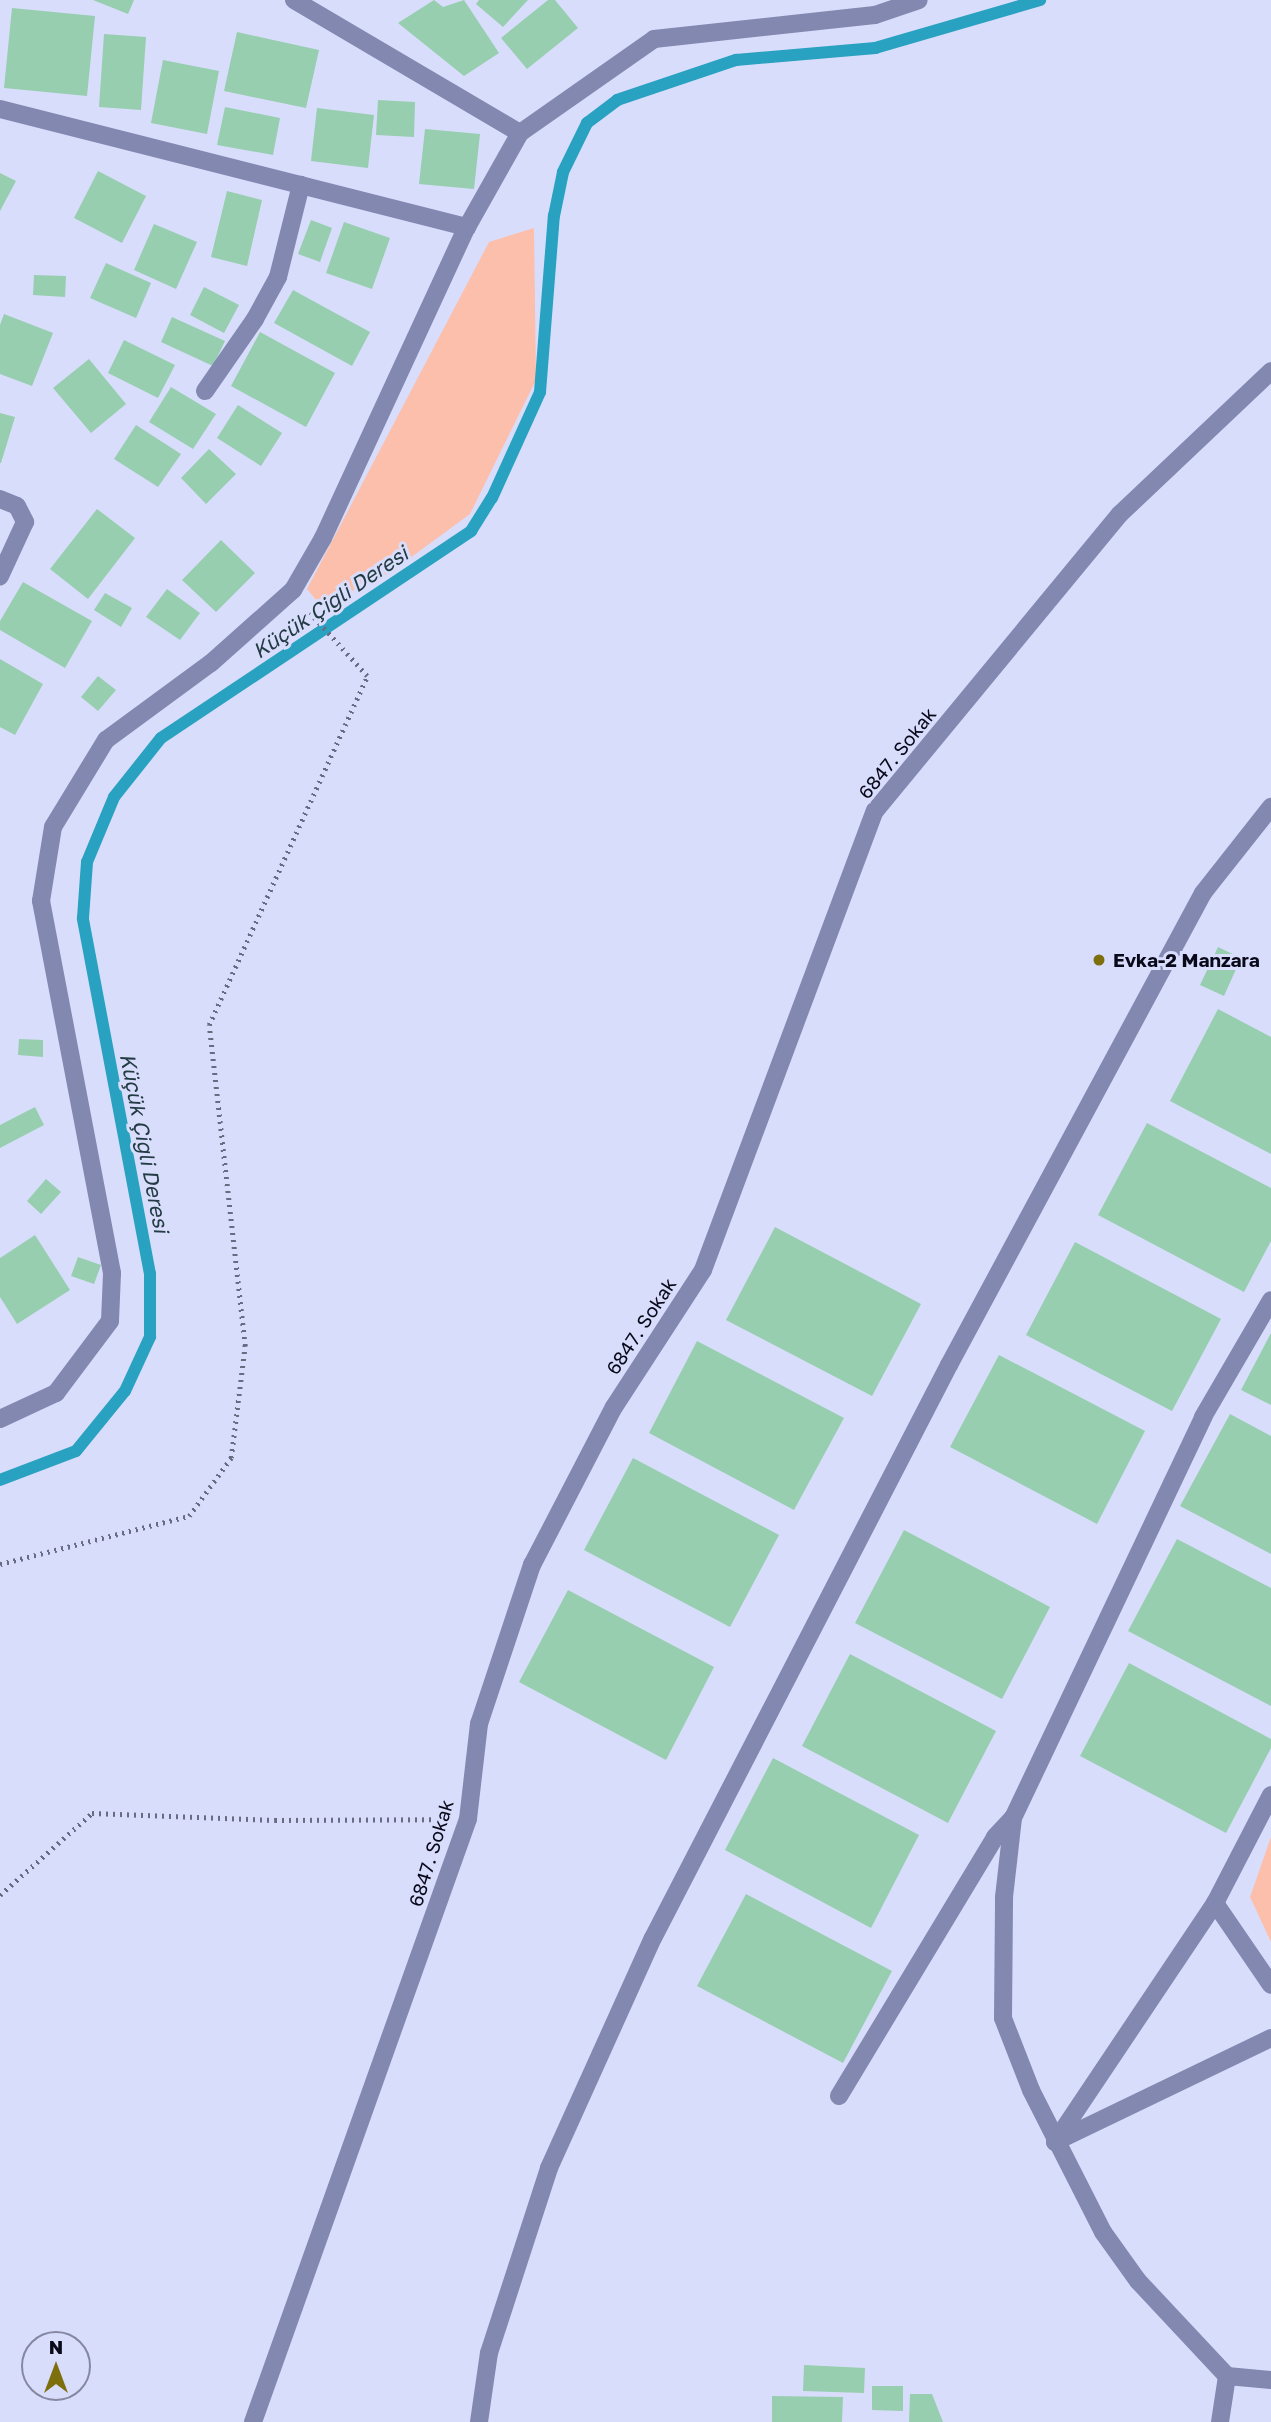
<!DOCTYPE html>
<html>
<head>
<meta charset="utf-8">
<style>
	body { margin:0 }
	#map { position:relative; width:1271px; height:2422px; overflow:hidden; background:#d9ddfc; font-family:"Golos Text",sans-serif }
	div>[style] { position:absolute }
	.green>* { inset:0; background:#fcbfab }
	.stream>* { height:12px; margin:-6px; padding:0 6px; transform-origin:6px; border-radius:6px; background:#29a1c0 }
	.building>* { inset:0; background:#97ceaf }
	.path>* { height:4.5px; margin-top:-2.25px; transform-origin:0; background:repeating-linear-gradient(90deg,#696b82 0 2px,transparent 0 7px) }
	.service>* { height:18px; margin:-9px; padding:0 9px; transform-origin:9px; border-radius:9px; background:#8388b1 }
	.minor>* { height:18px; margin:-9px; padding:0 9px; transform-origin:9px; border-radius:9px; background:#8388b1 }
	.tertiary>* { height:18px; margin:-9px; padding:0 9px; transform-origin:9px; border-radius:9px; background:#8388b1 }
	.dots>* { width:19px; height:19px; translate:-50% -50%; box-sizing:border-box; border:4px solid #d9ddfc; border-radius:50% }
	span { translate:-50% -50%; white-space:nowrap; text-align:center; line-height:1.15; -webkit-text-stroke:6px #d9ddfc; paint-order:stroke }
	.street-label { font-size:19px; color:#09091a }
	.poi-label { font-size:19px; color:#09091a; font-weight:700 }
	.left { translate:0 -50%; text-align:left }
	.water-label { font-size:21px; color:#233c44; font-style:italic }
	.north { position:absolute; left:21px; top:2331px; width:70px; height:70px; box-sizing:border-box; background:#d9ddfc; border:2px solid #8688a2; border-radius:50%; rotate:0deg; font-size:19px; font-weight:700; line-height:28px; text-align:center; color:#09091a }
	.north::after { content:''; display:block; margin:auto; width:24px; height:32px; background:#7e6f0d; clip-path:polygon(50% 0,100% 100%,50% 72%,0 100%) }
</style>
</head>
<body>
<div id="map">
	<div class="green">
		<i style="clip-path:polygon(534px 228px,536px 380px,470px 514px,391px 572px,321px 606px,307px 589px,489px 242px)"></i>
		<i style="clip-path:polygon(1271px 1837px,1271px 1942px,1250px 1897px)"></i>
	</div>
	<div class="stream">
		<i style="left:0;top:1480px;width:81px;rotate:-20.9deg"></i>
		<i style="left:76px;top:1451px;width:77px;rotate:-50.8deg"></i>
		<i style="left:125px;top:1391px;width:60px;rotate:-65.2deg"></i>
		<i style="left:150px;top:1337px;width:63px;rotate:-90deg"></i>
		<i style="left:150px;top:1274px;width:362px;rotate:-100.7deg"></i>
		<i style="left:83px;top:918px;width:56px;rotate:-85.9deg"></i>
		<i style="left:87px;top:862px;width:70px;rotate:-67.4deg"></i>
		<i style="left:114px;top:797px;width:75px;rotate:-51.5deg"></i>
		<i style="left:161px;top:738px;width:373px;rotate:-33.7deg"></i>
		<i style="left:471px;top:531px;width:39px;rotate:-58deg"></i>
		<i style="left:492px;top:498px;width:116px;rotate:-65.6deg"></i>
		<i style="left:540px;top:392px;width:177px;rotate:-85.5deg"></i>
		<i style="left:554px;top:216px;width:45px;rotate:-78.4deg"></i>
		<i style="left:563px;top:172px;width:55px;rotate:-63.9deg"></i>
		<i style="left:587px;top:123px;width:38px;rotate:-37deg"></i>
		<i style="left:617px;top:100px;width:126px;rotate:-18.6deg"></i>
		<i style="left:736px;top:60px;width:140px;rotate:-4.9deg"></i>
		<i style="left:875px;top:48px;width:172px;rotate:-16.2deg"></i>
	</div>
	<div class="building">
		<i style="clip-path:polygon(93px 0,134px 0,128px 14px)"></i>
		<i style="clip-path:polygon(434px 0,443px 7px,464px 0,499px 53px,464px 76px,398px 23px)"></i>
		<i style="clip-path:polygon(479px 0,528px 0,503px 27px,476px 4px)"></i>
		<i style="clip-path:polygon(548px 0,555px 0,578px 28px,527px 69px,501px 38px)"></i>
		<i style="clip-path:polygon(12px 8px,95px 16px,87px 96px,4px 88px)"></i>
		<i style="clip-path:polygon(237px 32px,319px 50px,306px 108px,224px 91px)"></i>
		<i style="clip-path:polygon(104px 34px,146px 37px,141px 110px,99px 107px)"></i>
		<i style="clip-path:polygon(163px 60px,219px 71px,207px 134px,151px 123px)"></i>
		<i style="clip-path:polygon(378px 100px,415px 102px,414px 137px,376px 135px)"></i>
		<i style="clip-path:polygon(225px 107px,280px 118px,273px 155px,217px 145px)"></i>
		<i style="clip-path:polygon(317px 108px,374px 115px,368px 168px,311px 161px)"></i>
		<i style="clip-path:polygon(425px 129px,480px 134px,474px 189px,419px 184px)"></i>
		<i style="clip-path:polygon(98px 171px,146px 196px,122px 243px,74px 218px)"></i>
		<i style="clip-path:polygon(0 173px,16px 181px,0 211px)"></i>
		<i style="clip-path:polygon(227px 191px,262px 200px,247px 266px,211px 257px)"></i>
		<i style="clip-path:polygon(311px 220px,332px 228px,320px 262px,298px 254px)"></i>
		<i style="clip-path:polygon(344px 222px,390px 238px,372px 289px,326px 273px)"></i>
		<i style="clip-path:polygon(154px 224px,197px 242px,176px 289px,134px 270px)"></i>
		<i style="clip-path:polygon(106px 263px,151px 283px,136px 318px,90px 298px)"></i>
		<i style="clip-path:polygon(34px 275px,66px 276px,65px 297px,33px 295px)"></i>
		<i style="clip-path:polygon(204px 287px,239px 305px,224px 333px,190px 315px)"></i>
		<i style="clip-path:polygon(293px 290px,370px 332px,352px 366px,274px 323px)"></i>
		<i style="clip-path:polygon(4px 314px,53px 333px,32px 386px,0 374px,0 325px)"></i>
		<i style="clip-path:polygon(172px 317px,225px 341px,213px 366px,161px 342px)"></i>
		<i style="clip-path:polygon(260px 332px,335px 373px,306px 427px,231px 386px)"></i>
		<i style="clip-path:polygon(124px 340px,175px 365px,158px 398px,108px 373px)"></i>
		<i style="clip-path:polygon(89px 359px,126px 404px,91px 433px,53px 388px)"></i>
		<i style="clip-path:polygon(171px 387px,216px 414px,193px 449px,149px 422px)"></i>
		<i style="clip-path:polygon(238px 405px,282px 433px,261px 466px,217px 438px)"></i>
		<i style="clip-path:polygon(0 413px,15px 417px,1px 463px,0 463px)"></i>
		<i style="clip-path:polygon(136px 425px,181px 454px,158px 487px,114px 459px)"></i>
		<i style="clip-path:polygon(209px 449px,236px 474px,206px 504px,181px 478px)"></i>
		<i style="clip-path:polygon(97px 509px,135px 538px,88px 599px,50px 569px)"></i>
		<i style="clip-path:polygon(221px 540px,255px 573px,216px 612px,182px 580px)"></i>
		<i style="clip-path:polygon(23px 582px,92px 621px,65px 668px,0 630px,0 621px)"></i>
		<i style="clip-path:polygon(167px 589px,200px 613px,180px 640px,146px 617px)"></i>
		<i style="clip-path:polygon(105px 593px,132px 608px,121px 627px,94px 610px)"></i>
		<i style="clip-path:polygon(0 659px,43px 684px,15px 735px,0 727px)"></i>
		<i style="clip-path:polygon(98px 676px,116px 690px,98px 711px,81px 697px)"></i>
		<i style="clip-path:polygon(1218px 947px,1241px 958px,1224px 996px,1200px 985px)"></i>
		<i style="clip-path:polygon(1218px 1009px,1271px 1037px,1271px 1154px,1170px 1101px)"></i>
		<i style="clip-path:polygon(19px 1039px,43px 1040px,43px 1057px,18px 1055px)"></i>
		<i style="clip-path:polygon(35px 1107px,44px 1125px,0 1148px,0 1125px)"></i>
		<i style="clip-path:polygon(1147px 1123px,1271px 1188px,1271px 1241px,1244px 1292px,1098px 1215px)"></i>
		<i style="clip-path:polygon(46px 1179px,61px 1192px,41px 1214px,27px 1201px)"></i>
		<i style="clip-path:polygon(775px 1227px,921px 1304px,872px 1396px,726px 1320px)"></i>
		<i style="clip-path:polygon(35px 1235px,70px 1290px,17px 1324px,0 1297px,0 1258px)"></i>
		<i style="clip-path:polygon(1075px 1242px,1221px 1319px,1172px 1411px,1026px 1335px)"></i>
		<i style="clip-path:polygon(78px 1257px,101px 1265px,94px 1284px,71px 1276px)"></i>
		<i style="clip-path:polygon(1271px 1333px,1271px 1405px,1241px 1390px)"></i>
		<i style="clip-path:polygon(697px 1341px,844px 1418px,794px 1510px,649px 1433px)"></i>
		<i style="clip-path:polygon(999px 1355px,1145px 1431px,1097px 1524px,950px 1447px)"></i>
		<i style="clip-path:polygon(1230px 1414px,1271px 1436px,1271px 1554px,1180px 1506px)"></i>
		<i style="clip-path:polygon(633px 1458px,779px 1535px,730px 1627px,584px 1550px)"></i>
		<i style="clip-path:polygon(904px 1530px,1050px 1607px,1002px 1699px,855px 1623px)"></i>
		<i style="clip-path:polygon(1177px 1539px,1271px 1588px,1271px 1706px,1128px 1631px)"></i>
		<i style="clip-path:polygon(568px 1590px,714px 1667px,666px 1760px,519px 1682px)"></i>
		<i style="clip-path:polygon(850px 1654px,996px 1731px,948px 1823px,802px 1746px)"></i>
		<i style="clip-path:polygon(1129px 1663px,1271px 1739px,1271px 1748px,1226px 1833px,1080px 1756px)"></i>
		<i style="clip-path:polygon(773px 1758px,919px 1835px,871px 1928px,725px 1850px)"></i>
		<i style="clip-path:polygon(746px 1894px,892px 1971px,843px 2063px,697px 1986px)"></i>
		<i style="clip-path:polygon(804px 2365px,865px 2368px,864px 2393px,803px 2391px)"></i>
		<i style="clip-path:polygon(872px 2386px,903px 2386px,903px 2411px,872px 2410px)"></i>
		<i style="clip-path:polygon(910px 2394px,932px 2394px,943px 2422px,909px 2422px)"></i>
		<i style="clip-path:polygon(772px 2396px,843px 2397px,842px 2422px,772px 2422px)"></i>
	</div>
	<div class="path">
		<i style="left:0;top:1564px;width:195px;rotate:-14.3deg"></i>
		<i style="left:189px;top:1516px;width:72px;rotate:-54.1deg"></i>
		<i style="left:231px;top:1458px;width:113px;rotate:-82.9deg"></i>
		<i style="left:245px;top:1346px;width:323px;rotate:-96.4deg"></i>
		<i style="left:209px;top:1025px;width:383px;rotate:-65.6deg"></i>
		<i style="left:367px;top:676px;width:86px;rotate:-132.2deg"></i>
		<i style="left:0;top:1895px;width:123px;rotate:-41.7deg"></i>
		<i style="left:92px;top:1813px;width:183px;rotate:2.2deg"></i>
		<i style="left:275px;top:1820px;width:164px;rotate:-0.3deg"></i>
	</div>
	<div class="service">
		<i style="left:205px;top:391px;width:88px;rotate:-55.2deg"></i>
		<i style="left:255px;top:319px;width:48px;rotate:-61.3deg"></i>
		<i style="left:278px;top:277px;width:95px;rotate:-76deg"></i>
	</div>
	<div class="minor">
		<i style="left:294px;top:0;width:262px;rotate:30.5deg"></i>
		<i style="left:0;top:109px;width:482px;rotate:14.2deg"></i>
		<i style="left:0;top:499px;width:18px;rotate:22deg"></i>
		<i style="left:17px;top:506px;width:18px;rotate:63deg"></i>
		<i style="left:25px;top:522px;width:60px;rotate:114.8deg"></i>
		<i style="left:0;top:1419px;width:62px;rotate:-24.9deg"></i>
		<i style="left:56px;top:1393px;width:90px;rotate:-53.1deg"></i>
		<i style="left:110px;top:1321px;width:48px;rotate:-87.6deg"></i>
		<i style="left:112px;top:1273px;width:379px;rotate:-100.8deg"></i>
		<i style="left:41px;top:901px;width:75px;rotate:-80.8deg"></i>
		<i style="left:53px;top:827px;width:102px;rotate:-58.7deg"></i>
		<i style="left:106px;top:740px;width:130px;rotate:-36.3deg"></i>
		<i style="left:211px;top:663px;width:110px;rotate:-41.7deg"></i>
		<i style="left:293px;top:590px;width:60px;rotate:-60deg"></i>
		<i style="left:323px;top:538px;width:343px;rotate:-65.2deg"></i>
		<i style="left:467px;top:227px;width:108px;rotate:-60.6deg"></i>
		<i style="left:520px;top:133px;width:164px;rotate:-35deg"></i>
		<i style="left:654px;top:39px;width:222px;rotate:-6.2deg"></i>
		<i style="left:875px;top:15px;width:46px;rotate:-18.8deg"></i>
		<i style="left:1271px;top:1795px;width:122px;rotate:117.4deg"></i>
		<i style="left:1215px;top:1903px;width:99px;rotate:55.7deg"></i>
		<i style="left:839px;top:2096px;width:302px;rotate:-58.9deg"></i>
		<i style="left:995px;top:1837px;width:26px;rotate:-47deg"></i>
		<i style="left:1055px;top:2142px;width:288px;rotate:-56.2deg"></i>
		<i style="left:1055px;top:2142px;width:240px;rotate:-25.7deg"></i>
		<i style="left:253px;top:2422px;width:640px;rotate:-70.38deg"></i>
		<i style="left:468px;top:1819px;width:96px;rotate:-83.4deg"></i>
		<i style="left:479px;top:1724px;width:168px;rotate:-71.6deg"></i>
		<i style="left:532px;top:1565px;width:178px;rotate:-62.6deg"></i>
		<i style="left:614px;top:1407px;width:163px;rotate:-57deg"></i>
		<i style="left:703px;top:1270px;width:490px;rotate:-69.5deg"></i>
		<i style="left:875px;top:811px;width:385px;rotate:-50.5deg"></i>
		<i style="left:1120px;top:514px;width:208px;rotate:-43.4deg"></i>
		<i style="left:479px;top:2422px;width:70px;rotate:-81.8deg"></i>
		<i style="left:489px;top:2353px;width:194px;rotate:-72deg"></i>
		<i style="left:549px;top:2168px;width:252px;rotate:-65.7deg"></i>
		<i style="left:653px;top:1938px;width:645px;rotate:-62.68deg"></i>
		<i style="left:949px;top:1365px;width:536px;rotate:-61.71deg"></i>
		<i style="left:1203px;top:893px;width:110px;rotate:-51.7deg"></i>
		<i style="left:1220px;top:2422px;width:47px;rotate:-81.3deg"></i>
		<i style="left:1227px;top:2376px;width:130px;rotate:-133.1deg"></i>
		<i style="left:1138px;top:2281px;width:60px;rotate:-125.5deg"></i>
		<i style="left:1103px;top:2232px;width:159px;rotate:-116.9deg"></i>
		<i style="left:1031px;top:2090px;width:77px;rotate:-111.3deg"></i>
		<i style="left:1003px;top:2018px;width:121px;rotate:-89.5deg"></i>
		<i style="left:1004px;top:1897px;width:80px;rotate:-83.5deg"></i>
		<i style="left:1013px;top:1818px;width:444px;rotate:-64.6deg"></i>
		<i style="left:1203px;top:1417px;width:135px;rotate:-59.8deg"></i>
	</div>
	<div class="tertiary">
		<i style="left:1227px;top:2376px;width:44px;rotate:5.2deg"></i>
	</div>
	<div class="dots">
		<i style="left:1099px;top:960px;background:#7e6f0d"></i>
	</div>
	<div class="street-label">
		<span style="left:897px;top:753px;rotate:-51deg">6847. Sokak</span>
		<span style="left:641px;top:1326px;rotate:-57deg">6847. Sokak</span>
		<span style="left:431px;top:1853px;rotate:-73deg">6847. Sokak</span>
	</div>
	<div class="poi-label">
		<span class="left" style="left:1113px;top:960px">Evka-2 Manzara</span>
	</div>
	<div class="water-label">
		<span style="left:330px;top:602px;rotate:-34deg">Küçük Çiğli Deresi</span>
		<span style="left:145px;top:1143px;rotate:79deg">Küçük Çiğli Deresi</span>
	</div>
	<div class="north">N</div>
</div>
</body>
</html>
